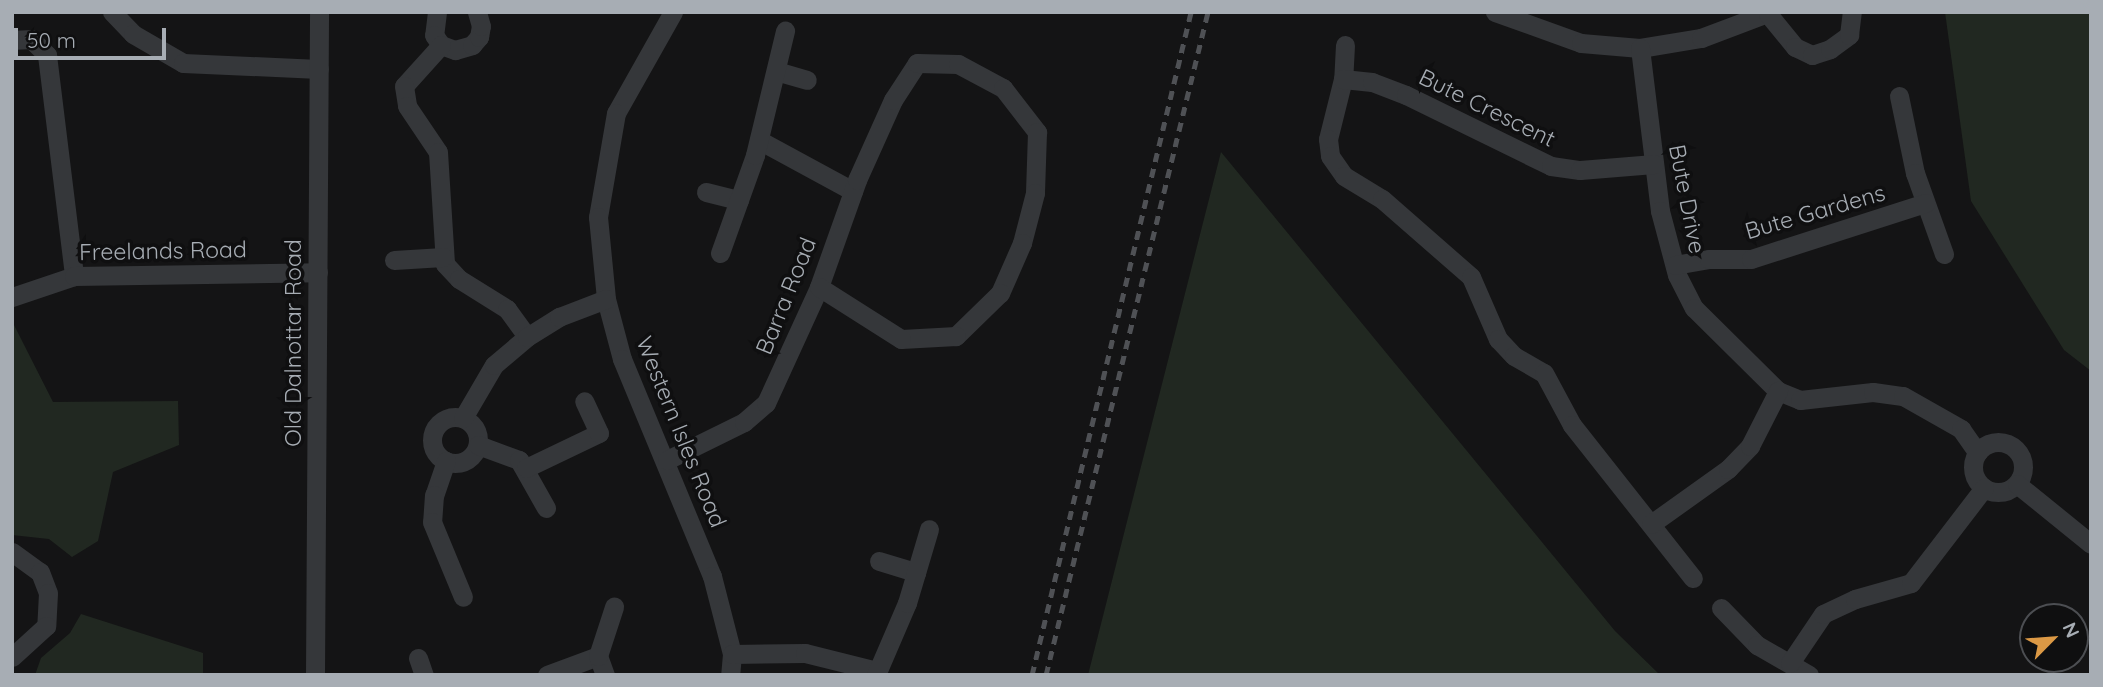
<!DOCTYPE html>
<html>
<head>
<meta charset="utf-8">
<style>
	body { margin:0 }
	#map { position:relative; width:2103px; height:687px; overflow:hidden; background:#141415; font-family:Quicksand,sans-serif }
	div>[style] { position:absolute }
	.green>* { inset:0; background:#212821 }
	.street>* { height:19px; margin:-9.5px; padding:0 9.5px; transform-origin:9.5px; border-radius:9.5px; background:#35373a }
	.street>.ring { margin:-9.5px; padding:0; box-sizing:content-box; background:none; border:19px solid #35373a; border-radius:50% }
	.rail>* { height:5px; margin-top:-2.5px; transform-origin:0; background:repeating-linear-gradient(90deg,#4f5155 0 9px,transparent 0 16px) }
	span { translate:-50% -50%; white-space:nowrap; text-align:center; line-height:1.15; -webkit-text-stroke:7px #0f0f10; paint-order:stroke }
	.street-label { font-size:23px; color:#a7adb4 }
	.frame { position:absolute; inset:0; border:14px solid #a7adb4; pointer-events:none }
	.north { position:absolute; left:2019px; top:603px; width:70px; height:70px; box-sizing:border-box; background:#0f0f10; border:2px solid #4c4e52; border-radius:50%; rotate:65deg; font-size:19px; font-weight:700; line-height:28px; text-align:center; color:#a7adb4 }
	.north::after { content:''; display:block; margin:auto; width:24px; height:32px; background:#dc9945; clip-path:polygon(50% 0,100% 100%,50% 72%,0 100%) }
	.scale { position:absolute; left:14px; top:28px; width:152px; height:32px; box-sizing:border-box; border:4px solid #a7adb4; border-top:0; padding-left:9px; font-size:21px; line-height:24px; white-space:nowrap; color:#a7adb4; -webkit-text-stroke:5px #0f0f10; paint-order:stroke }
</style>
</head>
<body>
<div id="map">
	<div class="green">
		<i style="clip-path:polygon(1945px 12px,2091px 12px,2091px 371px,2064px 350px,1971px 201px)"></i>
		<i style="clip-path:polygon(1221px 152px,1615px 631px,1660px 675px,1088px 675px)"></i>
		<i style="clip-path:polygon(14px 325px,53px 402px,178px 401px,179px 445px,113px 472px,98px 541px,72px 557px,49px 539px,12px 535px)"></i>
		<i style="clip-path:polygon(81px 614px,203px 653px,203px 675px,35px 675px,41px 658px,70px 633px)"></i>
	</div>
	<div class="street">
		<i style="left:112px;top:12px;width:30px;rotate:46deg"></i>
		<i style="left:133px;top:34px;width:58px;rotate:30.1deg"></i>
		<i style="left:183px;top:63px;width:136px;rotate:2.5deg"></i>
		<i style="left:437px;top:12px;width:23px;rotate:97deg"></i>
		<i style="left:434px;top:35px;width:12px;rotate:55deg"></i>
		<i style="left:441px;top:45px;width:15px;rotate:20deg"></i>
		<i style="left:455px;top:50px;width:18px;rotate:-16deg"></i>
		<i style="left:472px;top:45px;width:11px;rotate:-49deg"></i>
		<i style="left:479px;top:37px;width:11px;rotate:-80deg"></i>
		<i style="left:481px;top:26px;width:15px;rotate:-106deg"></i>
		<i style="left:673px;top:12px;width:116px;rotate:119.4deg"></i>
		<i style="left:616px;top:113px;width:106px;rotate:99.8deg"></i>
		<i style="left:598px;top:217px;width:82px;rotate:84.4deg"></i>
		<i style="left:606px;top:299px;width:62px;rotate:75.1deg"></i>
		<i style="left:622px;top:359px;width:235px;rotate:67.5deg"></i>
		<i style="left:712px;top:576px;width:81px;rotate:75.6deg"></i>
		<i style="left:732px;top:654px;width:21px;rotate:95deg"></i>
		<i style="left:1495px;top:12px;width:91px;rotate:19.8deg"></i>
		<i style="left:1581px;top:43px;width:59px;rotate:4.8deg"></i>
		<i style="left:1640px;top:48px;width:62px;rotate:-9.3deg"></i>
		<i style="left:1701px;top:38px;width:74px;rotate:-20.6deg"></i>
		<i style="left:1768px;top:14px;width:43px;rotate:50.7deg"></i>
		<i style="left:1795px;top:47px;width:19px;rotate:25deg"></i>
		<i style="left:1812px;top:55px;width:19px;rotate:-18deg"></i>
		<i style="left:1830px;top:49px;width:24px;rotate:-36deg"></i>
		<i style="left:1849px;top:35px;width:23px;rotate:-83deg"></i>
		<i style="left:12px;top:40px;width:19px;rotate:-3deg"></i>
		<i style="left:31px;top:39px;width:23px;rotate:45deg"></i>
		<i style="left:47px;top:55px;width:223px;rotate:83deg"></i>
		<i style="left:441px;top:45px;width:55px;rotate:132.1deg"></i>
		<i style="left:404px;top:86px;width:20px;rotate:81deg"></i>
		<i style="left:407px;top:106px;width:55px;rotate:56deg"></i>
		<i style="left:438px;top:152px;width:112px;rotate:86.4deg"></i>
		<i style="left:445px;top:264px;width:21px;rotate:47deg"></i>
		<i style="left:459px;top:279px;width:57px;rotate:32deg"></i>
		<i style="left:507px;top:309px;width:34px;rotate:54deg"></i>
		<i style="left:1345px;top:45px;width:34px;rotate:93deg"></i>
		<i style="left:1343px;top:79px;width:62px;rotate:104deg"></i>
		<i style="left:1328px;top:139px;width:17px;rotate:83deg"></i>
		<i style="left:1330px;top:156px;width:24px;rotate:55deg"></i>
		<i style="left:1344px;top:176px;width:44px;rotate:31.2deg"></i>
		<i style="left:1382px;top:199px;width:118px;rotate:41.2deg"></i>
		<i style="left:1471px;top:277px;width:68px;rotate:66.5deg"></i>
		<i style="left:1498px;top:339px;width:23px;rotate:47deg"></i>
		<i style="left:1514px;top:356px;width:34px;rotate:30deg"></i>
		<i style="left:1544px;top:373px;width:59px;rotate:61.7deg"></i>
		<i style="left:1572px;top:425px;width:195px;rotate:51.7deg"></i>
		<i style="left:1640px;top:48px;width:164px;rotate:83deg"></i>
		<i style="left:1660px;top:211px;width:66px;rotate:75.1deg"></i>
		<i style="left:1677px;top:275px;width:37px;rotate:63deg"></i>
		<i style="left:1694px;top:308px;width:118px;rotate:44.7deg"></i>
		<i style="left:1778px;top:391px;width:24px;rotate:22deg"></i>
		<i style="left:1800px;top:400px;width:73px;rotate:-6.3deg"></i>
		<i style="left:1873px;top:392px;width:30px;rotate:8deg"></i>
		<i style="left:1903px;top:396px;width:67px;rotate:29.6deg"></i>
		<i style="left:1961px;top:429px;width:29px;rotate:55deg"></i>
		<i style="left:776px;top:71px;width:32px;rotate:16deg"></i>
		<i style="left:1343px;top:79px;width:29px;rotate:6deg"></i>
		<i style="left:1372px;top:82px;width:36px;rotate:21deg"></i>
		<i style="left:1406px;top:95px;width:161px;rotate:26.1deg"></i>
		<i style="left:1551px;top:166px;width:29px;rotate:8deg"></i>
		<i style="left:1580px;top:170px;width:74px;rotate:-4.6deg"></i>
		<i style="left:1899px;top:96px;width:79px;rotate:78.3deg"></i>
		<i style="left:1915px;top:173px;width:86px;rotate:70.3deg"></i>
		<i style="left:759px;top:140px;width:107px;rotate:28.5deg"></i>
		<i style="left:706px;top:192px;width:34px;rotate:14deg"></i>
		<i style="left:720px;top:253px;width:104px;rotate:-70.3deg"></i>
		<i style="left:755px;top:155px;width:128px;rotate:-76.4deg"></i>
		<i style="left:394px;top:260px;width:49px;rotate:-3.5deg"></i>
		<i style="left:1675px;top:265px;width:35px;rotate:-10deg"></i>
		<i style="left:1709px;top:259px;width:42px"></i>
		<i style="left:1751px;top:259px;width:183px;rotate:-17.8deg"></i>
		<i style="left:12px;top:297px;width:65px;rotate:-18.7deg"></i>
		<i style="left:74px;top:276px;width:244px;rotate:-0.9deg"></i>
		<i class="ring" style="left:432px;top:417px;width:27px;height:27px"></i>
		<i style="left:463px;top:418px;width:61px;rotate:-59.7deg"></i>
		<i style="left:494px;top:365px;width:43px;rotate:-40.3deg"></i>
		<i style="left:527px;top:337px;width:38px;rotate:-32deg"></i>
		<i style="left:559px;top:317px;width:50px;rotate:-21deg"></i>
		<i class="ring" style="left:1973px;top:442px;width:31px;height:31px"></i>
		<i style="left:478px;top:445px;width:44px;rotate:20.1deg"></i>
		<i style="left:519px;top:460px;width:55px;rotate:60.6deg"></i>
		<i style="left:667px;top:460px;width:86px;rotate:-26.3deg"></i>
		<i style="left:744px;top:422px;width:29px;rotate:-41deg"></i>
		<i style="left:766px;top:403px;width:128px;rotate:-65.4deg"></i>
		<i style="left:819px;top:287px;width:114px;rotate:-70.4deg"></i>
		<i style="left:857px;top:180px;width:88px;rotate:-65.8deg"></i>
		<i style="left:893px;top:100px;width:44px;rotate:-57deg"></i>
		<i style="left:917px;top:63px;width:41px;rotate:1.4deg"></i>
		<i style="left:958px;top:64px;width:51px;rotate:28.1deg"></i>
		<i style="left:1003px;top:88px;width:56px;rotate:52.3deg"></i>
		<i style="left:1037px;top:132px;width:61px;rotate:91.9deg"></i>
		<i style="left:1035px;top:193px;width:52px;rotate:104.6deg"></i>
		<i style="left:1022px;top:243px;width:55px;rotate:113.7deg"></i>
		<i style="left:1000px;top:293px;width:62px;rotate:135.7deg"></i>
		<i style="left:956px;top:336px;width:55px;rotate:176.9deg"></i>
		<i style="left:901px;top:339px;width:97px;rotate:-147.6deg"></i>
		<i style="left:446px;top:461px;width:36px;rotate:109deg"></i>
		<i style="left:434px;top:495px;width:27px;rotate:94deg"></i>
		<i style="left:432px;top:522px;width:81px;rotate:67.5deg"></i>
		<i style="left:526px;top:468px;width:81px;rotate:-25.6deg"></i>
		<i style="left:599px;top:433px;width:35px;rotate:-115deg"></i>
		<i style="left:2017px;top:484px;width:95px;rotate:39deg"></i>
		<i style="left:1651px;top:524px;width:95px;rotate:-35.5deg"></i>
		<i style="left:1728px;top:469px;width:32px;rotate:-46deg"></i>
		<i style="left:1750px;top:446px;width:62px;rotate:-63deg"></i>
		<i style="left:12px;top:552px;width:34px;rotate:36deg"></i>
		<i style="left:40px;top:572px;width:22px;rotate:69deg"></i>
		<i style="left:48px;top:593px;width:33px;rotate:93deg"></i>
		<i style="left:46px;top:626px;width:46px;rotate:137.6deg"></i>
		<i style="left:879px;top:561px;width:39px;rotate:17deg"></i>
		<i style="left:1721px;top:608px;width:52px;rotate:45.8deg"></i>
		<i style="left:1757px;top:645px;width:60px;rotate:30deg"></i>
		<i style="left:732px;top:654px;width:73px;rotate:-0.8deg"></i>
		<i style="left:805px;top:653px;width:74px;rotate:14deg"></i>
		<i style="left:418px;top:658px;width:18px;rotate:71deg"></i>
		<i style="left:1790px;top:663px;width:59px;rotate:-56deg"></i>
		<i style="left:1823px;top:614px;width:35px;rotate:-25deg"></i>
		<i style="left:1855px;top:599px;width:58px;rotate:-15.9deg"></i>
		<i style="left:1911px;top:583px;width:120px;rotate:-52.5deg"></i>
		<i style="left:315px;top:675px;width:663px;rotate:-89.65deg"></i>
		<i style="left:547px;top:675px;width:54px;rotate:-20.4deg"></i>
		<i style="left:605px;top:675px;width:20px;rotate:-110deg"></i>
		<i style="left:598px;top:656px;width:52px;rotate:-71.9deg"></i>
		<i style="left:876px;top:675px;width:78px;rotate:-66.7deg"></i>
		<i style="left:907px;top:603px;width:77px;rotate:-73.4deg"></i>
	</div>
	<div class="rail">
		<i style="left:1032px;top:675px;width:682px;rotate:-76.51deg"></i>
		<i style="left:1046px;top:675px;width:683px;rotate:-76.27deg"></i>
	</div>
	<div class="street-label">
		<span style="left:1487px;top:108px;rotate:26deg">Bute Crescent</span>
		<span style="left:1687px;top:199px;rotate:79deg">Bute Drive</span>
		<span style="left:1815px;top:212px;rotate:-16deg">Bute Gardens</span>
		<span style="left:163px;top:251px;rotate:-1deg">Freelands Road</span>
		<span style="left:786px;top:296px;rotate:-68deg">Barra Road</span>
		<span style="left:293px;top:343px;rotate:-90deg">Old Dalnottar Road</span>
		<span style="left:681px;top:432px;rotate:68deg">Western Isles Road</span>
	</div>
	<div class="frame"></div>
	<div class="north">N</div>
	<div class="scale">50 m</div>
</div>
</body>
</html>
